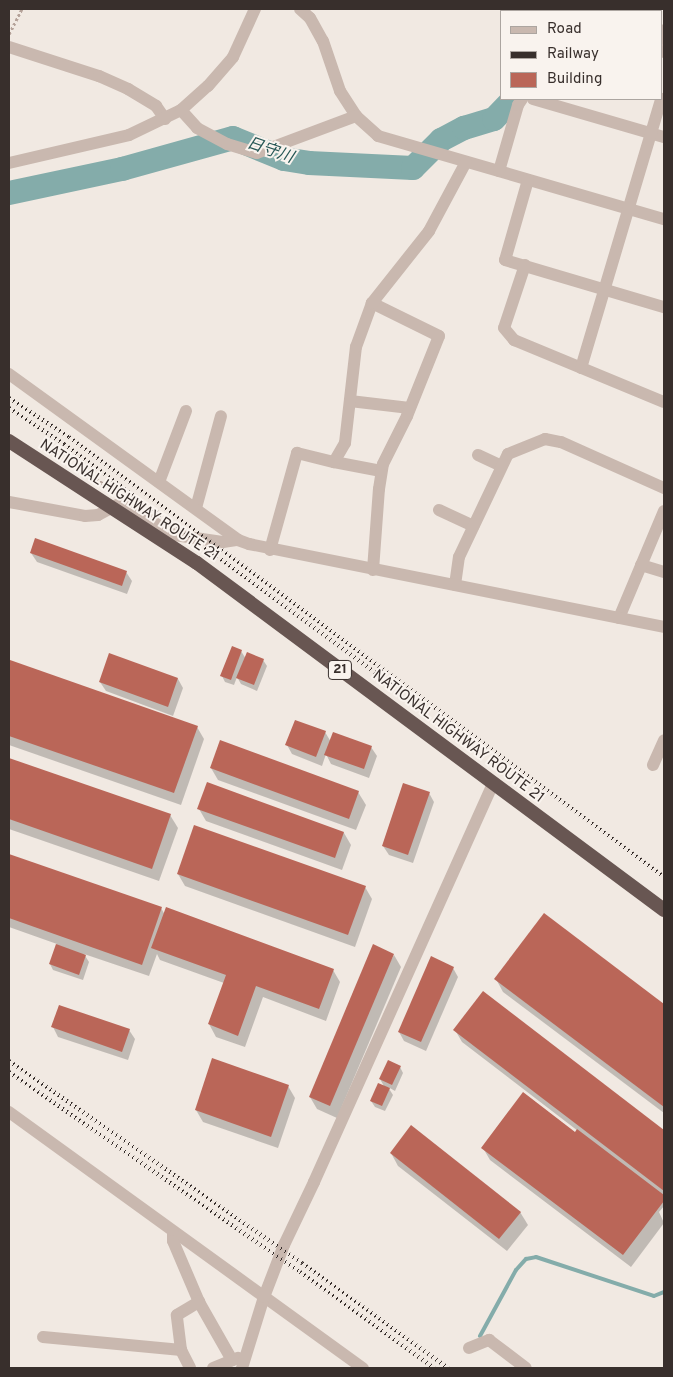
<!DOCTYPE html>
<html>
<head>
<meta charset="utf-8">
<style>
	body { margin:0 }
	#map { position:relative; width:673px; height:1377px; overflow:hidden; background:#f1e9e2; font-family:Overpass,"Noto Sans JP",sans-serif }
	div>[style] { position:absolute }
	.shadow>* { inset:0; background:#0003 }
	.stream>* { height:4px; margin:-2px; padding:0 2px; transform-origin:2px; border-radius:2px; background:#84acaa }
	.river>* { height:24px; margin:-12px; padding:0 12px; transform-origin:12px; border-radius:12px; background:#84acaa }
	.building>* { inset:0; background:#ba6658 }
	.path>* { height:2.5px; margin-top:-1.25px; transform-origin:0; background:repeating-linear-gradient(90deg,#b5a299 0 2.5px,transparent 0 5px) }
	.minor>* { height:12px; margin:-6px; padding:0 6px; transform-origin:6px; border-radius:6px; background:#c9b8af }
	.tertiary>* { height:12px; margin:-6px; padding:0 6px; transform-origin:6px; border-radius:6px; background:#c9b8af }
	.trunk>* { height:14px; margin:-7px; padding:0 7px; transform-origin:7px; border-radius:7px; background:#685652 }
	.rail>* { height:4px; margin-top:-2px; transform-origin:0; background:repeating-linear-gradient(90deg,#382f2c 0 1px,transparent 0 5px) }
	span { translate:-50% -50%; white-space:nowrap; text-align:center; line-height:1.15; -webkit-text-stroke:4px #f9f3ee; paint-order:stroke }
	.shield-label span { padding:1px 4px; background:#f9f3ee; border:1px solid; border-radius:4px; -webkit-text-stroke-width:0 }
	.shield-label { font-size:14px; color:#382f2c; font-weight:700 }
	.street-label { font-size:15px; color:#382f2c }
	.water-label { font-size:16px; color:#255654; font-style:italic }
	.frame { position:absolute; inset:0; border:10px solid #382f2c; pointer-events:none }
	.legend { position:absolute; left:500px; top:10px; width:162px; height:90px; box-sizing:border-box; background:#f9f3ee; border:1px solid #aca5a0; margin:0; padding:6px 9px; list-style:none; font-size:15px; color:#382f2c }
	.legend li { display:flex; align-items:center; gap:10px; height:25px }
	.legend b { width:25px; border:1px solid #aca5a0 }
</style>
</head>
<body>
<div id="map">
	<div class="shadow">
		<i style="clip-path:polygon(31px 553px,126px 572px,132px 581px,127px 594px,37px 562px)"></i>
		<i style="clip-path:polygon(241px 651px,246px 659px,263px 660px,267px 666px,257px 691px,241px 684px,237px 677px,234px 685px,225px 682px,222px 676px)"></i>
		<i style="clip-path:polygon(11px 662px,197px 727px,204px 739px,181px 805px,9px 745px)"></i>
		<i style="clip-path:polygon(178px 679px,183px 688px,173px 716px,106px 691px,100px 682px)"></i>
		<i style="clip-path:polygon(325px 732px,331px 742px,371px 747px,377px 756px,369px 778px,331px 764px,326px 754px,322px 766px,292px 754px,287px 745px)"></i>
		<i style="clip-path:polygon(9px 759px,170px 815px,178px 828px,159px 881px,9px 829px)"></i>
		<i style="clip-path:polygon(211px 768px,358px 792px,366px 805px,356px 830px,218px 780px)"></i>
		<i style="clip-path:polygon(429px 793px,434px 802px,413px 863px,389px 855px,383px 846px)"></i>
		<i style="clip-path:polygon(199px 809px,344px 833px,351px 845px,342px 870px,206px 821px)"></i>
		<i style="clip-path:polygon(9px 855px,161px 908px,165px 915px,333px 970px,340px 982px,326px 1021px,263px 997px,245px 1047px,216px 1037px,209px 1024px,224px 983px,160px 960px,157px 954px,149px 976px,84px 954px,89px 962px,83px 980px,53px 970px,50px 964px,57px 944px,9px 927px)"></i>
		<i style="clip-path:polygon(178px 874px,365px 887px,372px 899px,355px 947px,185px 886px)"></i>
		<i style="clip-path:polygon(545px 915px,664px 1005px,664px 1113px,503px 992px,496px 979px)"></i>
		<i style="clip-path:polygon(394px 955px,401px 967px,337px 1118px,317px 1109px,310px 1097px)"></i>
		<i style="clip-path:polygon(453px 968px,458px 977px,426px 1051px,404px 1041px,399px 1032px)"></i>
		<i style="clip-path:polygon(483px 993px,664px 1131px,664px 1206px,659px 1212px,664px 1223px,631px 1267px,490px 1160px,483px 1148px,575px 1133px,578px 1131px,462px 1042px,455px 1030px)"></i>
		<i style="clip-path:polygon(53px 1027px,129px 1030px,135px 1039px,128px 1060px,58px 1037px)"></i>
		<i style="clip-path:polygon(400px 1067px,403px 1073px,395px 1091px,388px 1087px,393px 1095px,385px 1111px,375px 1107px,371px 1101px,385px 1088px,380px 1079px)"></i>
		<i style="clip-path:polygon(288px 1086px,295px 1098px,278px 1148px,203px 1122px,196px 1110px)"></i>
		<i style="clip-path:polygon(391px 1153px,520px 1212px,528px 1225px,507px 1251px,398px 1166px)"></i>
	</div>
	<div class="stream">
		<i style="left:480px;top:1336px;width:75px;rotate:-61.4deg"></i>
		<i style="left:516px;top:1270px;width:15px;rotate:-48deg"></i>
		<i style="left:526px;top:1259px;width:10px;rotate:-11deg"></i>
		<i style="left:536px;top:1257px;width:124px;rotate:18.3deg"></i>
		<i style="left:654px;top:1296px;width:11px;rotate:-22deg"></i>
	</div>
	<div class="river">
		<i style="left:598px;top:11px;width:2px;rotate:-63deg"></i>
		<i style="left:9px;top:193px;width:116px;rotate:-12deg"></i>
		<i style="left:122px;top:169px;width:115px;rotate:-15.6deg"></i>
		<i style="left:233px;top:138px;width:55px;rotate:22.4deg"></i>
		<i style="left:284px;top:159px;width:25px;rotate:9deg"></i>
		<i style="left:309px;top:163px;width:104px;rotate:2.8deg"></i>
		<i style="left:413px;top:168px;width:40px;rotate:-45deg"></i>
		<i style="left:441px;top:140px;width:26px;rotate:-28deg"></i>
		<i style="left:464px;top:128px;width:31px;rotate:-17deg"></i>
		<i style="left:494px;top:119px;width:28px;rotate:-46deg"></i>
	</div>
	<div class="building">
		<i style="clip-path:polygon(35px 538px,127px 571px,122px 586px,30px 553px)"></i>
		<i style="clip-path:polygon(232px 646px,242px 650px,231px 680px,220px 676px)"></i>
		<i style="clip-path:polygon(247px 652px,264px 659px,254px 685px,236px 678px)"></i>
		<i style="clip-path:polygon(109px 653px,178px 678px,168px 707px,99px 682px)"></i>
		<i style="clip-path:polygon(10px 660px,198px 726px,174px 793px,9px 736px)"></i>
		<i style="clip-path:polygon(295px 720px,326px 731px,316px 757px,285px 745px)"></i>
		<i style="clip-path:polygon(333px 732px,372px 746px,364px 769px,324px 755px)"></i>
		<i style="clip-path:polygon(220px 740px,359px 791px,349px 819px,210px 768px)"></i>
		<i style="clip-path:polygon(9px 758px,171px 814px,152px 869px,9px 819px)"></i>
		<i style="clip-path:polygon(207px 782px,344px 832px,335px 858px,197px 809px)"></i>
		<i style="clip-path:polygon(403px 783px,430px 792px,408px 855px,382px 846px)"></i>
		<i style="clip-path:polygon(194px 825px,366px 886px,348px 935px,177px 874px)"></i>
		<i style="clip-path:polygon(9px 854px,162px 907px,142px 965px,9px 918px)"></i>
		<i style="clip-path:polygon(166px 907px,334px 969px,319px 1009px,256px 986px,238px 1036px,208px 1024px,226px 975px,151px 948px)"></i>
		<i style="clip-path:polygon(544px 913px,664px 1004px,664px 1107px,494px 979px)"></i>
		<i style="clip-path:polygon(56px 944px,86px 955px,79px 975px,49px 964px)"></i>
		<i style="clip-path:polygon(373px 944px,394px 954px,330px 1106px,309px 1097px)"></i>
		<i style="clip-path:polygon(431px 956px,454px 967px,421px 1042px,398px 1032px)"></i>
		<i style="clip-path:polygon(483px 991px,664px 1130px,664px 1191px,453px 1030px)"></i>
		<i style="clip-path:polygon(59px 1005px,130px 1029px,122px 1052px,51px 1027px)"></i>
		<i style="clip-path:polygon(212px 1058px,289px 1085px,271px 1137px,195px 1110px)"></i>
		<i style="clip-path:polygon(388px 1060px,401px 1066px,392px 1085px,379px 1079px)"></i>
		<i style="clip-path:polygon(378px 1083px,390px 1088px,382px 1106px,370px 1101px)"></i>
		<i style="clip-path:polygon(523px 1092px,575px 1132px,577px 1129px,664px 1195px,664px 1201px,623px 1255px,481px 1148px)"></i>
		<i style="clip-path:polygon(411px 1125px,521px 1212px,499px 1239px,390px 1153px)"></i>
	</div>
	<div class="path">
		<i style="left:9px;top:34px;width:28px;rotate:-63deg"></i>
		<i style="left:93px;top:480px;width:3px;rotate:-18deg"></i>
		<i style="left:96px;top:479px;width:23px;rotate:31deg"></i>
	</div>
	<div class="minor">
		<i style="left:300px;top:9px;width:13px;rotate:42deg"></i>
		<i style="left:310px;top:18px;width:26px;rotate:61deg"></i>
		<i style="left:323px;top:41px;width:53px;rotate:71.2deg"></i>
		<i style="left:340px;top:91px;width:30px;rotate:57deg"></i>
		<i style="left:356px;top:116px;width:30px;rotate:42deg"></i>
		<i style="left:378px;top:136px;width:298px;rotate:16.2deg"></i>
		<i style="left:662px;top:39px;width:9px;rotate:-77deg"></i>
		<i style="left:9px;top:47px;width:95px;rotate:17.9deg"></i>
		<i style="left:99px;top:76px;width:32px;rotate:24deg"></i>
		<i style="left:128px;top:89px;width:33px;rotate:31deg"></i>
		<i style="left:156px;top:106px;width:16px;rotate:55deg"></i>
		<i style="left:662px;top:51px;width:2px;rotate:27deg"></i>
		<i style="left:533px;top:99px;width:136px;rotate:16.2deg"></i>
		<i style="left:181px;top:110px;width:24px;rotate:48deg"></i>
		<i style="left:197px;top:128px;width:34px;rotate:28deg"></i>
		<i style="left:227px;top:144px;width:31px;rotate:17deg"></i>
		<i style="left:257px;top:153px;width:106px;rotate:-20.5deg"></i>
		<i style="left:499px;top:171px;width:69px;rotate:-73.9deg"></i>
		<i style="left:518px;top:105px;width:7px;rotate:-56deg"></i>
		<i style="left:528px;top:180px;width:83px;rotate:106deg"></i>
		<i style="left:505px;top:260px;width:166px;rotate:16.5deg"></i>
		<i style="left:525px;top:265px;width:66px;rotate:108.4deg"></i>
		<i style="left:504px;top:328px;width:16px;rotate:50deg"></i>
		<i style="left:514px;top:340px;width:162px;rotate:22.5deg"></i>
		<i style="left:581px;top:368px;width:281px;rotate:-73.4deg"></i>
		<i style="left:350px;top:401px;width:60px;rotate:6.7deg"></i>
		<i style="left:478px;top:455px;width:26px;rotate:25deg"></i>
		<i style="left:334px;top:462px;width:48px;rotate:10.8deg"></i>
		<i style="left:159px;top:482px;width:76px;rotate:-69.2deg"></i>
		<i style="left:9px;top:502px;width:77px;rotate:10.4deg"></i>
		<i style="left:85px;top:516px;width:13px;rotate:-4deg"></i>
		<i style="left:98px;top:515px;width:24px;rotate:-28deg"></i>
		<i style="left:119px;top:504px;width:6px"></i>
		<i style="left:125px;top:504px;width:58px;rotate:32.3deg"></i>
		<i style="left:174px;top:535px;width:49px;rotate:8.1deg"></i>
		<i style="left:223px;top:542px;width:15px;rotate:-8deg"></i>
		<i style="left:196px;top:508px;width:95px;rotate:-74.8deg"></i>
		<i style="left:439px;top:510px;width:38px;rotate:25deg"></i>
		<i style="left:270px;top:550px;width:101px;rotate:-74.4deg"></i>
		<i style="left:297px;top:453px;width:38px;rotate:14deg"></i>
		<i style="left:334px;top:462px;width:22px;rotate:-60deg"></i>
		<i style="left:345px;top:443px;width:97px;rotate:-83.5deg"></i>
		<i style="left:356px;top:347px;width:47px;rotate:-70deg"></i>
		<i style="left:641px;top:565px;width:24px;rotate:17deg"></i>
		<i style="left:373px;top:570px;width:81px;rotate:-85.8deg"></i>
		<i style="left:379px;top:489px;width:25px;rotate:-81deg"></i>
		<i style="left:383px;top:464px;width:54px;rotate:-63.4deg"></i>
		<i style="left:407px;top:416px;width:86px;rotate:-68.2deg"></i>
		<i style="left:439px;top:336px;width:75px;rotate:-153.8deg"></i>
		<i style="left:372px;top:303px;width:92px;rotate:-51.6deg"></i>
		<i style="left:429px;top:231px;width:78px;rotate:-61.8deg"></i>
		<i style="left:455px;top:585px;width:28px;rotate:-82deg"></i>
		<i style="left:459px;top:557px;width:114px;rotate:-64.6deg"></i>
		<i style="left:508px;top:454px;width:40px;rotate:-22deg"></i>
		<i style="left:545px;top:439px;width:16px;rotate:11deg"></i>
		<i style="left:561px;top:442px;width:113px;rotate:24.1deg"></i>
		<i style="left:619px;top:618px;width:116px;rotate:-67.2deg"></i>
		<i style="left:653px;top:765px;width:27px;rotate:-66deg"></i>
		<i style="left:9px;top:1112px;width:437px;rotate:35.9deg"></i>
		<i style="left:173px;top:1232px;width:9px;rotate:90deg"></i>
		<i style="left:173px;top:1241px;width:66px;rotate:66.9deg"></i>
		<i style="left:199px;top:1302px;width:67px;rotate:60.4deg"></i>
		<i style="left:43px;top:1337px;width:139px;rotate:5.4deg"></i>
		<i style="left:181px;top:1350px;width:20px;rotate:63deg"></i>
		<i style="left:469px;top:1348px;width:22px;rotate:-22deg"></i>
		<i style="left:489px;top:1340px;width:46px;rotate:37.1deg"></i>
		<i style="left:181px;top:1350px;width:35px;rotate:-97deg"></i>
		<i style="left:177px;top:1315px;width:26px;rotate:-31deg"></i>
		<i style="left:213px;top:1368px;width:27px;rotate:-22deg"></i>
	</div>
	<div class="tertiary">
		<i style="left:9px;top:163px;width:123px;rotate:-13.1deg"></i>
		<i style="left:129px;top:135px;width:58px;rotate:-25.7deg"></i>
		<i style="left:181px;top:110px;width:36px;rotate:-42deg"></i>
		<i style="left:208px;top:86px;width:38px;rotate:-49deg"></i>
		<i style="left:233px;top:57px;width:53px;rotate:-65.4deg"></i>
		<i style="left:9px;top:374px;width:283px;rotate:35.9deg"></i>
		<i style="left:238px;top:540px;width:12px;rotate:20deg"></i>
		<i style="left:249px;top:544px;width:423px;rotate:11.3deg"></i>
		<i style="left:242px;top:1368px;width:74px;rotate:-72.8deg"></i>
		<i style="left:264px;top:1297px;width:56px;rotate:-69deg"></i>
		<i style="left:284px;top:1245px;width:70px;rotate:-64.5deg"></i>
		<i style="left:314px;top:1182px;width:437px;rotate:-65.8deg"></i>
	</div>
	<div class="trunk">
		<i style="left:9px;top:441px;width:224px;rotate:33deg"></i>
		<i style="left:197px;top:563px;width:582px;rotate:36.61deg"></i>
	</div>
	<div class="rail">
		<i style="left:9px;top:398px;width:72px;rotate:33deg"></i>
		<i style="left:69px;top:437px;width:740px;rotate:36.48deg"></i>
		<i style="left:9px;top:408px;width:66px;rotate:33.2deg"></i>
		<i style="left:64px;top:444px;width:413px;rotate:36.3deg"></i>
		<i style="left:9px;top:1061px;width:356px;rotate:34.6deg"></i>
		<i style="left:302px;top:1263px;width:180px;rotate:35.7deg"></i>
		<i style="left:9px;top:1072px;width:353px;rotate:34.5deg"></i>
		<i style="left:300px;top:1272px;width:165px;rotate:35.6deg"></i>
	</div>
	<div class="shield-label">
		<span style="left:340px;top:670px">21</span>
	</div>
	<div class="street-label">
		<span style="left:129px;top:501px;rotate:33deg">NATIONAL HIGHWAY ROUTE 21</span>
		<span style="left:458px;top:737px;rotate:37deg">NATIONAL HIGHWAY ROUTE 21</span>
	</div>
	<div class="water-label">
		<span style="left:270px;top:151px;rotate:19deg">日守川</span>
	</div>
	<div class="frame"></div>
	<ul class="legend">
	<li><b style="height:6px;background:#c9b8af"></b>Road</li>
	<li><b style="height:6px;background:#382f2c"></b>Railway</li>
	<li><b style="height:14px;background:#ba6658"></b>Building</li>
	</ul>
</div>
</body>
</html>
